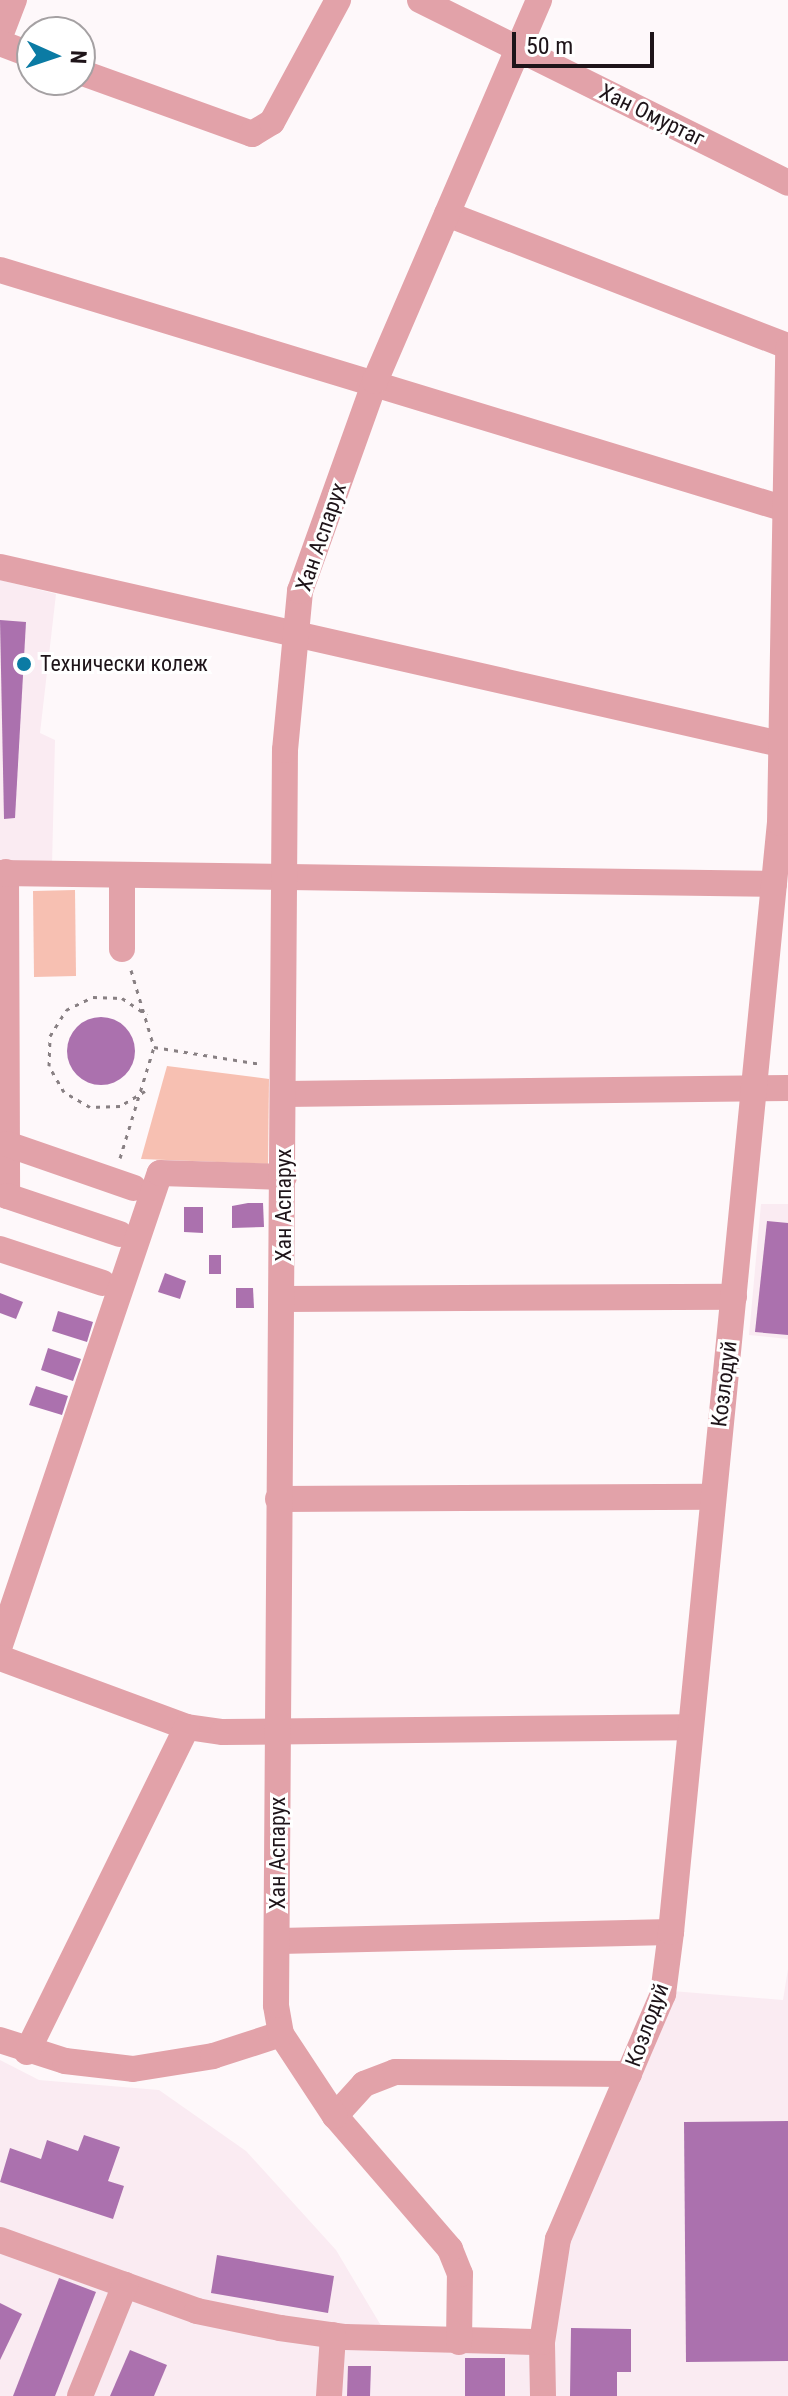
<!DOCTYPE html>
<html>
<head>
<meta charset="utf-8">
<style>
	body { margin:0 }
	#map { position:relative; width:788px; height:2396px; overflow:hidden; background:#fef8fa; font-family:"Roboto Condensed",sans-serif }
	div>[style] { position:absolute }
	.built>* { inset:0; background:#faebf2 }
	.green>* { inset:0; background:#f7c0b2 }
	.building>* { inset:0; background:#ab71ae }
	.round { border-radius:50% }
	.path>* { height:3px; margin-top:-1.5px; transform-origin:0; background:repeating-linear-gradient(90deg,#888083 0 4px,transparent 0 10px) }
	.minor>* { height:26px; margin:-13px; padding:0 13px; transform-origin:13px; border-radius:13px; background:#e2a2a9 }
	.dots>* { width:22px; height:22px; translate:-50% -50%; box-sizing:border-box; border:4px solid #fff; border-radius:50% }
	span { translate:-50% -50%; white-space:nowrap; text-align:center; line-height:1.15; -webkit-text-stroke:6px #fff; paint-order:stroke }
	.street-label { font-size:22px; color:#1e1419 }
	.poi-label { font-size:22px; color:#1e1419 }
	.left { translate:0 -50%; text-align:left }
	.north { position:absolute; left:16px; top:16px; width:80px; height:80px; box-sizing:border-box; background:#fff; border:2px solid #a5a1a3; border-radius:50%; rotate:93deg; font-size:22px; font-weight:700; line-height:32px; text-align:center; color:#1e1419 }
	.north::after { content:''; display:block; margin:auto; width:28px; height:36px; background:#0b7ba4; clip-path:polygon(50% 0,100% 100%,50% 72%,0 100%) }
	.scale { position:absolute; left:512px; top:32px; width:142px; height:36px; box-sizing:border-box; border:4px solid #1e1419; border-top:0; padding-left:10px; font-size:24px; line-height:28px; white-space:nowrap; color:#1e1419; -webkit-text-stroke:6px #fff; paint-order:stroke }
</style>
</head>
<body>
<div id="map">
	<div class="built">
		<i style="clip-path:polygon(0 580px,56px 594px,40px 733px,55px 740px,52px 866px,0 864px)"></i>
		<i style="clip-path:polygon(761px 1204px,788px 1204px,788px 1339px,749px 1335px)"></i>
		<i style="clip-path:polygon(788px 1969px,788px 2396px,549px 2396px,562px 2239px,672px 1991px,783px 2000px)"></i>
		<i style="clip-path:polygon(0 2060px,39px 2080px,159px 2090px,246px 2151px,336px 2250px,383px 2329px,535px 2331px,535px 2396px,0 2396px)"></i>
	</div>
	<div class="green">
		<i style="clip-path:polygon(75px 890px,76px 976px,34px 977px,33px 891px)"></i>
		<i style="clip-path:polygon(167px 1066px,269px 1079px,268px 1164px,141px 1159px)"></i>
	</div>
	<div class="building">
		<i style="clip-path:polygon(0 620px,26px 622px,15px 818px,4px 819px)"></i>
		<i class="round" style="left:67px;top:1017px;width:68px;height:68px"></i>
		<i style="clip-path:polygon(248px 1203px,263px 1203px,264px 1227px,232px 1228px,232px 1206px)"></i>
		<i style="clip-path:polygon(184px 1207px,203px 1207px,203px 1233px,184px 1232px)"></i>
		<i style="clip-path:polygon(767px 1221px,788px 1223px,788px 1335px,755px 1332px)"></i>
		<i style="clip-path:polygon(209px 1255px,221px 1255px,221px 1274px,209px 1274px)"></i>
		<i style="clip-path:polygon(165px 1273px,186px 1281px,180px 1299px,158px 1292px)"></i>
		<i style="clip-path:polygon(236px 1288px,253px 1288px,254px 1308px,236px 1308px)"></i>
		<i style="clip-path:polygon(0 1293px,23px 1302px,16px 1319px,0 1313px)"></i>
		<i style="clip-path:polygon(58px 1311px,93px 1322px,87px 1342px,52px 1331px)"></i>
		<i style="clip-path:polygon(48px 1348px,81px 1359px,73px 1381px,41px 1370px)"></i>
		<i style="clip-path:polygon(36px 1386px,68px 1396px,62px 1415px,29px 1405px)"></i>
		<i style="clip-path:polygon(788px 2121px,788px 2361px,686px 2362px,684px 2122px)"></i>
		<i style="clip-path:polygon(84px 2135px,120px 2147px,108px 2181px,124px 2186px,113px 2219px,0 2182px,10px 2148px,41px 2159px,47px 2140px,78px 2151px)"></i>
		<i style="clip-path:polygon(217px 2255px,334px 2276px,328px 2313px,211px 2293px)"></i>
		<i style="clip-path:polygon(59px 2278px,96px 2292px,55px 2396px,13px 2396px)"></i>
		<i style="clip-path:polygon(0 2303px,22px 2314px,0 2360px)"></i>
		<i style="clip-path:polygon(571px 2328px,631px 2329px,631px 2372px,617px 2372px,617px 2396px,570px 2396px)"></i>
		<i style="clip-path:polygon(130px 2350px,167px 2365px,154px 2396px,110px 2396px)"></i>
		<i style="clip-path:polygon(465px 2358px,505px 2358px,505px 2396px,465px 2396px)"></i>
		<i style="clip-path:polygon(348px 2366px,371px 2366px,370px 2396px,347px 2396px)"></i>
	</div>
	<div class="path">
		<i style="left:131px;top:970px;width:80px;rotate:73.4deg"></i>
		<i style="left:154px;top:1047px;width:108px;rotate:9deg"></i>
		<i style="left:145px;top:1091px;width:29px;rotate:149deg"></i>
		<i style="left:120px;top:1106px;width:30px;rotate:178deg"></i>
		<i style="left:90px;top:1107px;width:30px;rotate:-150deg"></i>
		<i style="left:64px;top:1092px;width:30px;rotate:-120deg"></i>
		<i style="left:49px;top:1066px;width:30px;rotate:-88deg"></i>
		<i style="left:50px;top:1036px;width:31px;rotate:-58deg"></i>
		<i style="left:66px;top:1010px;width:30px;rotate:-26deg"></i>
		<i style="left:93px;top:997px;width:29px;rotate:2deg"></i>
		<i style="left:122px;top:998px;width:30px;rotate:34deg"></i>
		<i style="left:120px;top:1158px;width:116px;rotate:-73deg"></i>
	</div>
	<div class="minor">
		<i style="left:420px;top:0;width:411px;rotate:26.4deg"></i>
		<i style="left:0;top:36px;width:39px;rotate:-69deg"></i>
		<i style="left:0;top:43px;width:34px;rotate:21deg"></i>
		<i style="left:80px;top:72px;width:183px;rotate:19.8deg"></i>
		<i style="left:252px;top:134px;width:23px;rotate:-31deg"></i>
		<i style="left:272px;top:122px;width:139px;rotate:-61.6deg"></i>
		<i style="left:447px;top:214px;width:366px;rotate:21.2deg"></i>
		<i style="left:0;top:270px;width:817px;rotate:16.93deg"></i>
		<i style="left:0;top:567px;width:805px;rotate:12.78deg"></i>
		<i style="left:6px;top:872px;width:324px;rotate:89.8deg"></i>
		<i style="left:7px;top:1196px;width:119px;rotate:18.6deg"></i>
		<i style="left:0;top:873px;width:774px;rotate:0.81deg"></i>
		<i style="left:122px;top:875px;width:74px;rotate:90deg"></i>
		<i style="left:284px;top:1094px;width:504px;rotate:-0.68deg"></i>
		<i style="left:7px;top:1144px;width:134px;rotate:19.1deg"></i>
		<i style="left:0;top:1249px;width:108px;rotate:18.3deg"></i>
		<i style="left:283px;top:1299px;width:451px;rotate:-0.3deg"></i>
		<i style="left:278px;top:1499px;width:433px;rotate:-0.3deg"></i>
		<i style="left:0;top:1645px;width:498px;rotate:-71.3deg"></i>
		<i style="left:160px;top:1173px;width:124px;rotate:1.8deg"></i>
		<i style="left:0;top:1658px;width:199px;rotate:20.3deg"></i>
		<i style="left:187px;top:1727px;width:36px;rotate:8deg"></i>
		<i style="left:223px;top:1732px;width:464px;rotate:-0.6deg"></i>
		<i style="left:279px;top:1941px;width:392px;rotate:-1.3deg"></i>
		<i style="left:0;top:2040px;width:68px;rotate:17.9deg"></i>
		<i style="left:65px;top:2061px;width:68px;rotate:6.7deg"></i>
		<i style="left:133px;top:2069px;width:81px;rotate:-9.2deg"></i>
		<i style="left:213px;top:2056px;width:71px;rotate:-17.9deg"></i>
		<i style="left:27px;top:2052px;width:362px;rotate:-63.8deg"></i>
		<i style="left:335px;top:2116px;width:43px;rotate:-47.8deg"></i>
		<i style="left:364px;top:2084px;width:33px;rotate:-21deg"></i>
		<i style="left:395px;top:2072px;width:234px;rotate:0.5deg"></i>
		<i style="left:0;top:2240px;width:209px;rotate:19.8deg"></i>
		<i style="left:197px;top:2311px;width:85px;rotate:11.6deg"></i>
		<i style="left:280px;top:2328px;width:66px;rotate:7.9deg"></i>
		<i style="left:345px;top:2337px;width:197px;rotate:1.5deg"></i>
		<i style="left:459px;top:2342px;width:68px;rotate:-89.2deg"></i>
		<i style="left:460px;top:2274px;width:27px;rotate:-112deg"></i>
		<i style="left:450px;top:2249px;width:176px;rotate:-130.8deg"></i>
		<i style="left:335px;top:2116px;width:98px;rotate:-123.4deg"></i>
		<i style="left:281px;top:2034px;width:29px;rotate:-100deg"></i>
		<i style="left:276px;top:2005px;width:1255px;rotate:-89.59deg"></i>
		<i style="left:285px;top:750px;width:160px;rotate:-84.6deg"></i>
		<i style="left:300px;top:591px;width:223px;rotate:-70.3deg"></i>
		<i style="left:375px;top:381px;width:415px;rotate:-66.7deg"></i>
		<i style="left:80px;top:2396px;width:120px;rotate:-67.9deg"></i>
		<i style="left:329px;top:2396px;width:61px;rotate:-86.2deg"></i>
		<i style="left:543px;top:2396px;width:54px;rotate:-91.1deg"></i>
		<i style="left:542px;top:2342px;width:104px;rotate:-81.2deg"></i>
		<i style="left:558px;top:2239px;width:267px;rotate:-66.8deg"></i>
		<i style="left:663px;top:1994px;width:63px;rotate:-82.6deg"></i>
		<i style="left:671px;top:1932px;width:1114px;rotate:-84.39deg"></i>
		<i style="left:780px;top:823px;width:474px;rotate:-89deg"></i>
	</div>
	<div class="dots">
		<i style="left:24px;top:664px;background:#0b7ba4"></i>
	</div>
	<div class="street-label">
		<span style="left:652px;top:115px;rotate:26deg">Хан Омуртаг</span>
		<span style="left:321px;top:537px;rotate:-71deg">Хан Аспарух</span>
		<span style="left:284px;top:1205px;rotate:-90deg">Хан Аспарух</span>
		<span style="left:724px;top:1384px;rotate:-83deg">Козлодуй</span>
		<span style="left:278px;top:1853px;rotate:-90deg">Хан Аспарух</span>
		<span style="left:647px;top:2025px;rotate:-70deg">Козлодуй</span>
	</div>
	<div class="poi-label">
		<span class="left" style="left:40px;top:664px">Технически колеж</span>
	</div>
	<div class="north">N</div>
	<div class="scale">50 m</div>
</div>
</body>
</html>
